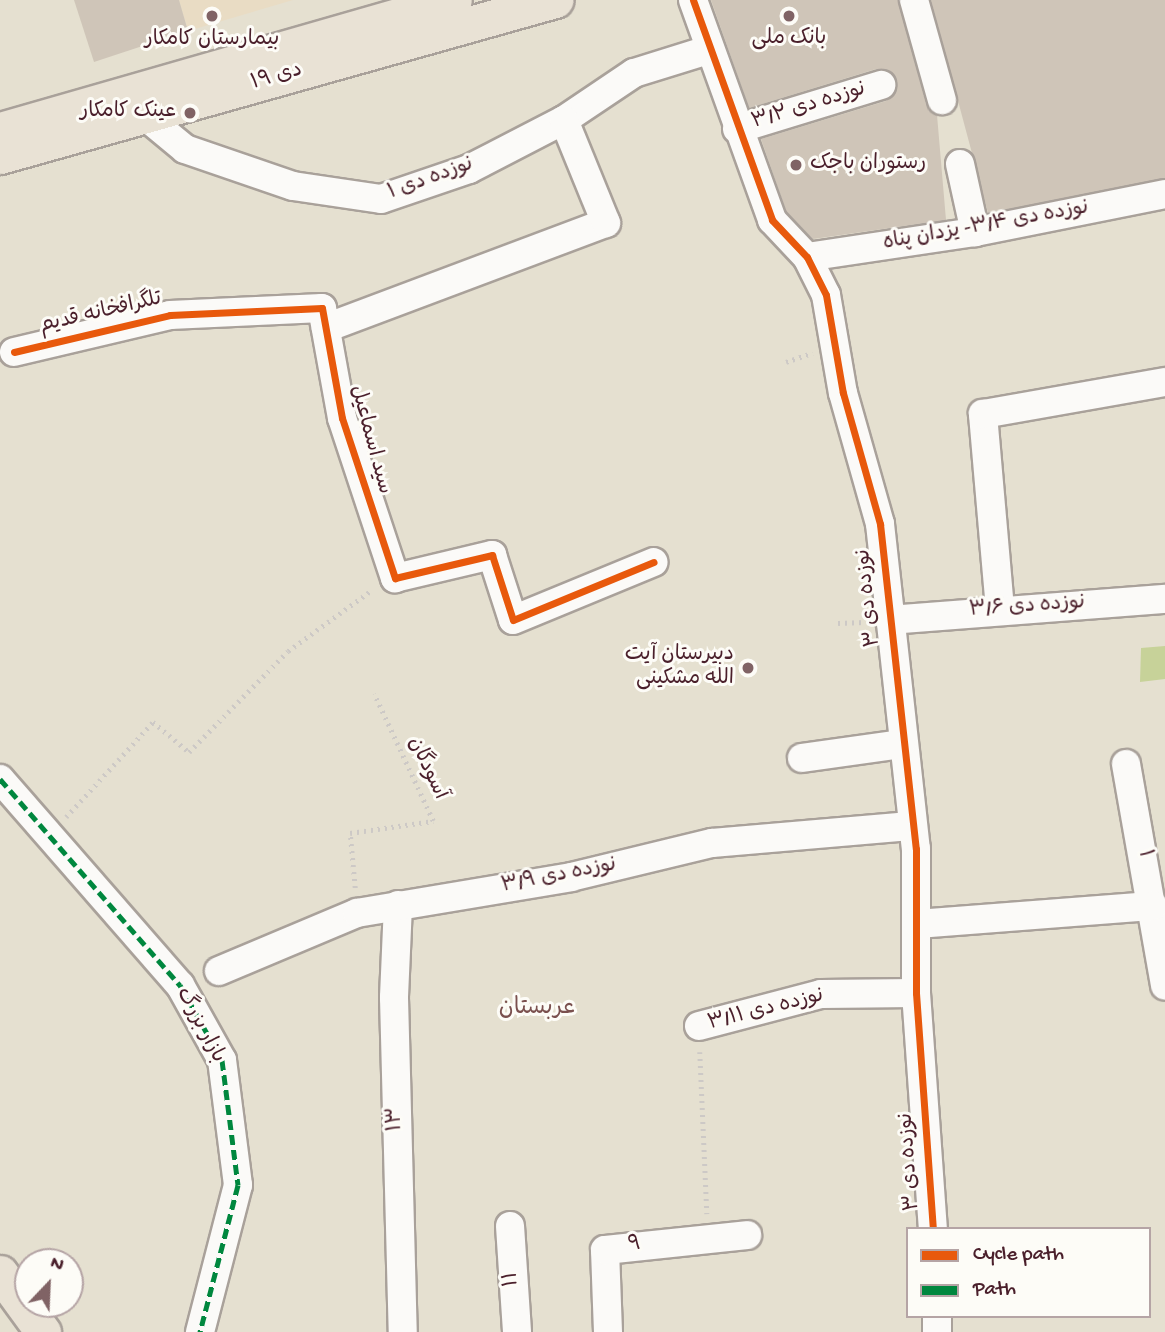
<!DOCTYPE html>
<html>
<head>
<meta charset="utf-8">
<style>
	body { margin:0 }
	#map { position:relative; width:1165px; height:1332px; overflow:hidden; background:#e5e0d0; font-family:"Gochi Hand","Playpen Sans Arabic",sans-serif }
	div>[style] { position:absolute }
	.built>* { inset:0; background:#e9dcc4 }
	.green>* { inset:0; background:#c7d299 }
	.building>* { inset:0; background:#cfc5b8 }
	.path>* { height:4.5px; margin-top:-2.25px; transform-origin:0; background:repeating-linear-gradient(90deg,#cdc9c6 0 2px,transparent 0 7px) }
	.roads { filter:drop-shadow(2px 0 #a9a19a) drop-shadow(-2px 0 #a9a19a) drop-shadow(0 2px #a9a19a) drop-shadow(0 -2px #a9a19a) }
	.minor>* { height:28px; margin:-14px; padding:0 14px; transform-origin:14px; border-radius:14px; background:#fbfaf8 }
	.major>* { height:35px; margin:-17.5px; padding:0 17.5px; transform-origin:17.5px; border-radius:17.5px; background:#e9e2d5 }
	.quiet>* { height:5px; margin-top:-2.5px; transform-origin:0; background:repeating-linear-gradient(90deg,#00873e 0 10px,transparent 0 15px) }
	.cycleway>* { height:7px; margin:-3.5px; padding:0 3.5px; transform-origin:3.5px; border-radius:3.5px; background:#e8590c }
	.dots>* { width:19px; height:19px; translate:-50% -50%; box-sizing:border-box; border:4px solid #fdfcf7; border-radius:50% }
	span { translate:-50% -50%; white-space:nowrap; text-align:center; line-height:1.15; -webkit-text-stroke:6px #fdfcf7; paint-order:stroke }
	.poi-label { font-size:21px; color:#4a1f2b }
	.right { translate:-100% -50%; text-align:right }
	.left { translate:0 -50%; text-align:left }
	.street-label { font-size:21px; color:#4a1f2b }
	.neighbourhood-label { font-size:23px; color:#7a504e }
	.legend { position:absolute; left:906px; top:1227px; width:245px; height:91px; box-sizing:border-box; background:#fdfcf7; border:2px solid #b5a4a5; margin:0; padding:9px 12px; list-style:none; font-size:21px; color:#4a1f2b }
	.legend li { display:flex; align-items:center; gap:14px; height:35px }
	.legend b { width:35px; border:2px solid #b5a4a5 }
	.north { position:absolute; left:14px; top:1248px; width:70px; height:70px; box-sizing:border-box; background:#fdfcf7; border:2px solid #b5a4a5; border-radius:50%; rotate:23deg; font-size:19px; font-weight:700; line-height:28px; text-align:center; color:#4a1f2b }
	.north::after { content:''; display:block; margin:auto; width:24px; height:32px; background:#806365; clip-path:polygon(50% 0,100% 100%,50% 72%,0 100%) }
</style>
</head>
<body>
<div id="map">
	<div class="built">
		<i style="clip-path:polygon(179px 0,293px 0,188px 31px)"></i>
	</div>
	<div class="green">
		<i style="clip-path:polygon(1165px 646px,1165px 679px,1140px 682px,1141px 648px)"></i>
	</div>
	<div class="building">
		<i style="clip-path:polygon(74px 0,179px 0,188px 31px,94px 62px)"></i>
		<i style="clip-path:polygon(711px 0,898px 0,926px 104px,937px 115px,946px 220px,813px 239px,786px 211px,761px 139px,886px 101px,897px 89px,897px 80px,885px 69px,876px 69px,749px 108px)"></i>
		<i style="clip-path:polygon(931px 0,1165px 0,1165px 178px,988px 213px)"></i>
	</div>
	<div class="path">
		<i style="left:786px;top:362px;width:28px;rotate:-19deg"></i>
		<i style="left:838px;top:623px;width:27px;rotate:-2deg"></i>
		<i style="left:66px;top:817px;width:129px;rotate:-47.5deg"></i>
		<i style="left:153px;top:722px;width:47px;rotate:39.8deg"></i>
		<i style="left:189px;top:752px;width:141px;rotate:-45.6deg"></i>
		<i style="left:288px;top:651px;width:104px;rotate:-36deg"></i>
		<i style="left:355px;top:888px;width:55px;rotate:-95.2deg"></i>
		<i style="left:350px;top:833px;width:84px;rotate:-8.2deg"></i>
		<i style="left:433px;top:821px;width:140px;rotate:-114.9deg"></i>
		<i style="left:700px;top:1052px;width:162px;rotate:87.5deg"></i>
	</div>
	<div class="roads">
		<div class="minor">
			<i style="left:693px;top:0;width:234px;rotate:70.2deg"></i>
			<i style="left:772px;top:220px;width:51px;rotate:46.6deg"></i>
			<i style="left:807px;top:257px;width:42px;rotate:63.4deg"></i>
			<i style="left:826px;top:295px;width:99px;rotate:80.2deg"></i>
			<i style="left:843px;top:393px;width:136px;rotate:74.2deg"></i>
			<i style="left:880px;top:524px;width:327px;rotate:83.7deg"></i>
			<i style="left:916px;top:849px;width:144px;rotate:90deg"></i>
			<i style="left:916px;top:993px;width:237px;rotate:85.9deg"></i>
			<i style="left:914px;top:0;width:104px;rotate:74.4deg"></i>
			<i style="left:134px;top:101px;width:19px;rotate:54deg"></i>
			<i style="left:145px;top:116px;width:52px;rotate:39.5deg"></i>
			<i style="left:185px;top:149px;width:114px;rotate:18.9deg"></i>
			<i style="left:293px;top:186px;width:89px;rotate:8.4deg"></i>
			<i style="left:381px;top:199px;width:93px;rotate:-18.8deg"></i>
			<i style="left:469px;top:169px;width:107px;rotate:-27.3deg"></i>
			<i style="left:564px;top:120px;width:84px;rotate:-33.9deg"></i>
			<i style="left:634px;top:73px;width:77px;rotate:-17.3deg"></i>
			<i style="left:737px;top:129px;width:151px;rotate:-17deg"></i>
			<i style="left:960px;top:164px;width:70px;rotate:77.6deg"></i>
			<i style="left:807px;top:257px;width:170px;rotate:-8.5deg"></i>
			<i style="left:975px;top:232px;width:194px;rotate:-11.3deg"></i>
			<i style="left:326px;top:328px;width:299px;rotate:-20.6deg"></i>
			<i style="left:606px;top:223px;width:111px;rotate:-112.2deg"></i>
			<i style="left:14px;top:352px;width:160px;rotate:-13.3deg"></i>
			<i style="left:170px;top:315px;width:152px;rotate:-2.6deg"></i>
			<i style="left:322px;top:308px;width:112px;rotate:79.7deg"></i>
			<i style="left:342px;top:418px;width:169px;rotate:71.7deg"></i>
			<i style="left:395px;top:578px;width:100px;rotate:-13.3deg"></i>
			<i style="left:492px;top:555px;width:68px;rotate:72.1deg"></i>
			<i style="left:513px;top:620px;width:152px;rotate:-22.4deg"></i>
			<i style="left:1000px;top:609px;width:196px;rotate:-95deg"></i>
			<i style="left:983px;top:414px;width:185px;rotate:-10deg"></i>
			<i style="left:890px;top:620px;width:276px;rotate:-4.4deg"></i>
			<i style="left:802px;top:758px;width:100px;rotate:-8deg"></i>
			<i style="left:1126px;top:764px;width:225px;rotate:80deg"></i>
			<i style="left:0;top:779px;width:274px;rotate:48.9deg"></i>
			<i style="left:180px;top:985px;width:86px;rotate:60.8deg"></i>
			<i style="left:222px;top:1060px;width:126px;rotate:82.7deg"></i>
			<i style="left:238px;top:1185px;width:152px;rotate:104.5deg"></i>
			<i style="left:398px;top:905px;width:93px;rotate:92.5deg"></i>
			<i style="left:394px;top:998px;width:334px;rotate:88.5deg"></i>
			<i style="left:918px;top:924px;width:236px;rotate:-4.4deg"></i>
			<i style="left:219px;top:971px;width:150px;rotate:-22.8deg"></i>
			<i style="left:357px;top:913px;width:217px;rotate:-9.5deg"></i>
			<i style="left:571px;top:877px;width:145px;rotate:-13.6deg"></i>
			<i style="left:712px;top:843px;width:199px;rotate:-4.9deg"></i>
			<i style="left:699px;top:1026px;width:126px;rotate:-14.7deg"></i>
			<i style="left:821px;top:994px;width:95px;rotate:-0.6deg"></i>
			<i style="left:510px;top:1226px;width:106px;rotate:86.2deg"></i>
			<i style="left:937px;top:1316px;width:16px;rotate:90deg"></i>
			<i style="left:608px;top:1332px;width:82px;rotate:-92.1deg"></i>
			<i style="left:605px;top:1250px;width:143px;rotate:-6deg"></i>
		</div>
		<div class="major">
			<i style="left:0;top:130px;width:472px;rotate:-16deg"></i>
			<i style="left:0;top:156px;width:577px;rotate:-15.7deg"></i>
			<i style="left:0;top:1273px;width:73px;rotate:53.9deg"></i>
		</div>
	</div>
	<div class="quiet">
		<i style="left:0;top:779px;width:274px;rotate:48.9deg"></i>
		<i style="left:180px;top:985px;width:86px;rotate:60.8deg"></i>
		<i style="left:222px;top:1060px;width:126px;rotate:82.7deg"></i>
		<i style="left:238px;top:1185px;width:152px;rotate:104.5deg"></i>
	</div>
	<div class="cycleway">
		<i style="left:693px;top:0;width:234px;rotate:70.2deg"></i>
		<i style="left:772px;top:220px;width:51px;rotate:46.6deg"></i>
		<i style="left:807px;top:257px;width:42px;rotate:63.4deg"></i>
		<i style="left:826px;top:295px;width:99px;rotate:80.2deg"></i>
		<i style="left:843px;top:393px;width:136px;rotate:74.2deg"></i>
		<i style="left:880px;top:524px;width:327px;rotate:83.7deg"></i>
		<i style="left:916px;top:849px;width:144px;rotate:90deg"></i>
		<i style="left:916px;top:993px;width:237px;rotate:85.9deg"></i>
		<i style="left:14px;top:352px;width:160px;rotate:-13.3deg"></i>
		<i style="left:170px;top:315px;width:152px;rotate:-2.6deg"></i>
		<i style="left:322px;top:308px;width:112px;rotate:79.7deg"></i>
		<i style="left:342px;top:418px;width:169px;rotate:71.7deg"></i>
		<i style="left:395px;top:578px;width:100px;rotate:-13.3deg"></i>
		<i style="left:492px;top:555px;width:68px;rotate:72.1deg"></i>
		<i style="left:513px;top:620px;width:152px;rotate:-22.4deg"></i>
	</div>
	<div class="dots">
		<i style="left:212px;top:16px;background:#806365"></i>
		<i style="left:789px;top:16px;background:#806365"></i>
		<i style="left:190px;top:113px;background:#806365"></i>
		<i style="left:796px;top:165px;background:#806365"></i>
		<i style="left:748px;top:668px;background:#806365"></i>
	</div>
	<div class="poi-label">
		<span style="left:789px;top:40px">بانک ملی</span>
		<span style="left:212px;top:41px">بیمارستان کامکار</span>
		<span class="right" style="left:176px;top:113px">عینک کامکار</span>
		<span class="left" style="left:810px;top:165px">رستوران باجک</span>
		<span class="right" style="left:734px;top:668px">دبیرستان آیت<br>الله مشکینی</span>
	</div>
	<div class="street-label">
		<span style="left:277px;top:78px;rotate:-16deg">۱۹ دی</span>
		<span style="left:809px;top:107px;rotate:-17deg">نوزده دی ۳/۲</span>
		<span style="left:431px;top:180px;rotate:-20deg">نوزده دی ۱</span>
		<span style="left:986px;top:227px;rotate:-10deg">نوزده دی ۳/۴- یزدان پناه</span>
		<span style="left:101px;top:314px;rotate:-13deg">تلگرافخانه قدیم</span>
		<span style="left:369px;top:440px;rotate:75deg">سید اسماعیل</span>
		<span style="left:870px;top:598px;rotate:-96deg">نوزده دی ۳</span>
		<span style="left:1027px;top:608px;rotate:-4deg">نوزده دی ۳/۶</span>
		<span style="left:426px;top:769px;rotate:65deg">آسودگان</span>
		<span style="left:1143px;top:854px;rotate:79deg">۱</span>
		<span style="left:559px;top:877px;rotate:-11deg">نوزده دی ۳/۹</span>
		<span style="left:766px;top:1011px;rotate:-14deg">نوزده دی ۳/۱۱</span>
		<span style="left:199px;top:1026px;rotate:62deg">بازار بزرگ</span>
		<span style="left:397px;top:1119px;rotate:-92deg">۱۳</span>
		<span style="left:911px;top:1162px;rotate:-94deg">نوزده دی ۳</span>
		<span style="left:635px;top:1246px;rotate:-7deg">۹</span>
		<span style="left:513px;top:1279px;rotate:-94deg">۱۱</span>
	</div>
	<div class="neighbourhood-label">
		<span style="left:537px;top:1009px">عربستان</span>
	</div>
	<ul class="legend">
	<li><b style="height:9px;background:#e8590c"></b>Cycle path</li>
	<li><b style="height:9px;background:#00873e"></b>Path</li>
	</ul>
	<div class="north">N</div>
</div>
</body>
</html>
